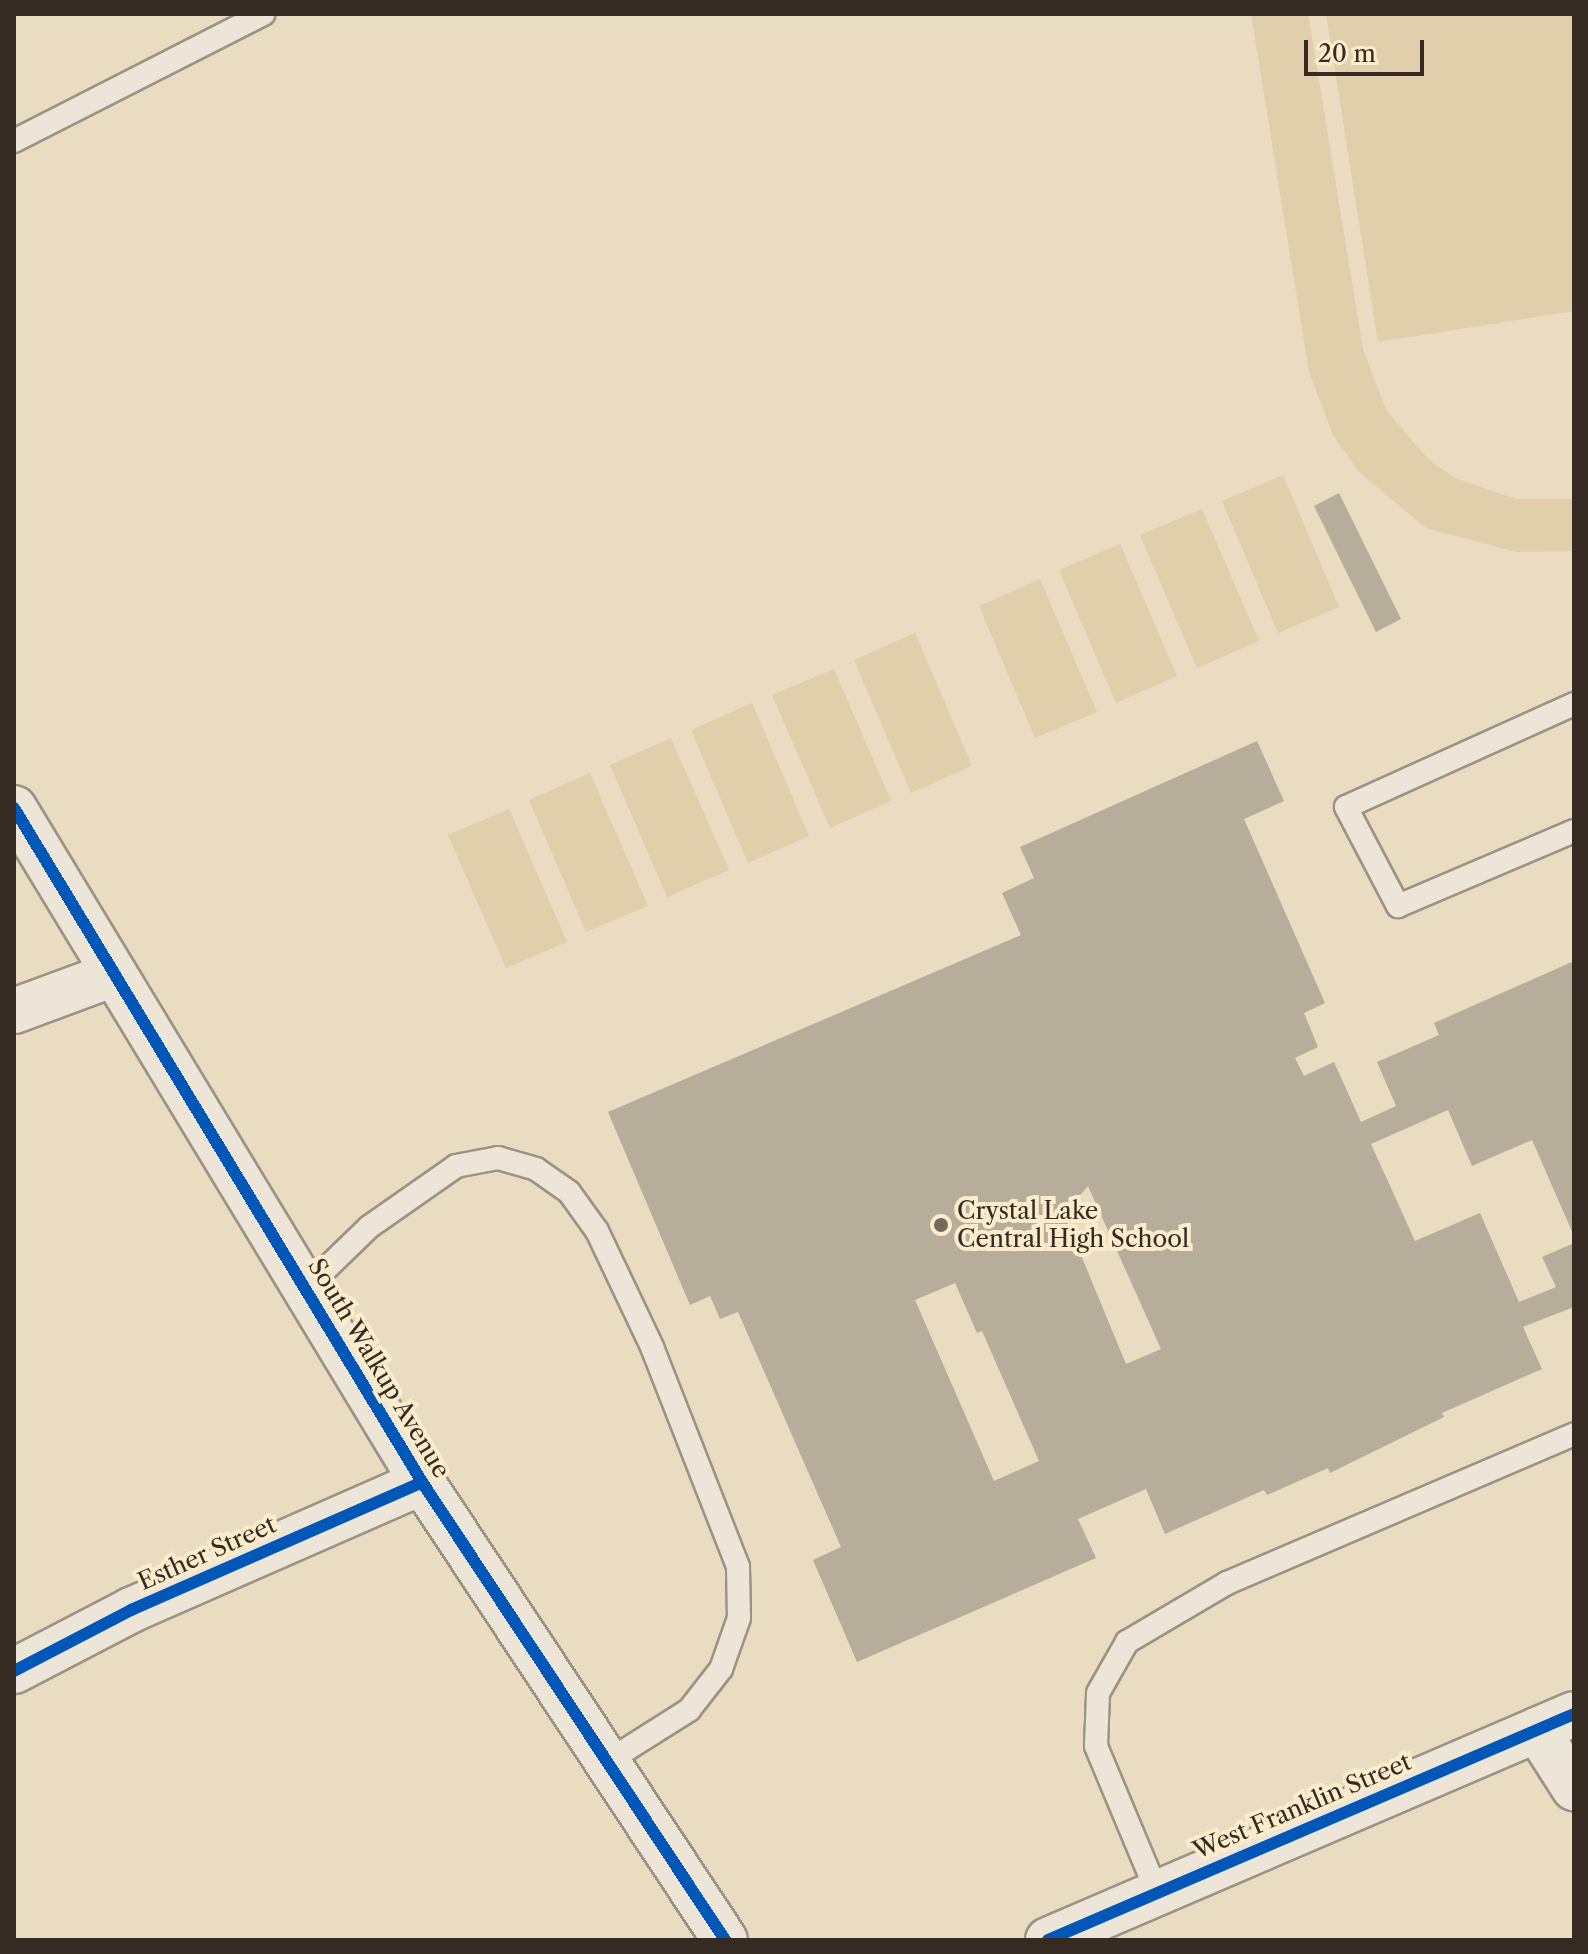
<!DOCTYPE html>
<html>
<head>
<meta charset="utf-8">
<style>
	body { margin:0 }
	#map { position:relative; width:1588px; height:1954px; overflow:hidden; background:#eadcc1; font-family:"Libre Caslon Text",serif }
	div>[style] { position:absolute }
	.green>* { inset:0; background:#e1ceaa }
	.building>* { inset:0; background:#b6ad9b }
	.roads { filter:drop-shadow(2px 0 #9c9383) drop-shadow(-2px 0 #9c9383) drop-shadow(0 2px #9c9383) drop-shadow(0 -2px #9c9383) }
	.service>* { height:22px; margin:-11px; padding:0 11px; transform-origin:11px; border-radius:11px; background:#ece5d8 }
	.minor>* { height:44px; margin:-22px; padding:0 22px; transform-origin:22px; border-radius:22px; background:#ece5d8 }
	.cycleway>* { height:12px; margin:-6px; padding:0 6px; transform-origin:6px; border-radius:6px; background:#0057b8 }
	.dots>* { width:22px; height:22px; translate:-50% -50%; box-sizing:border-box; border:4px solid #fceccc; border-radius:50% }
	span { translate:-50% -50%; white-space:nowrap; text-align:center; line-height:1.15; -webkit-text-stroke:8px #fceccc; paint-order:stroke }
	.poi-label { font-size:24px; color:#362b22 }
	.left { translate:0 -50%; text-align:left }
	.street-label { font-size:24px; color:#362b22 }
	.frame { position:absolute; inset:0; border:16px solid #362b22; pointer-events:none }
	.scale { position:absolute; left:1304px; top:40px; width:120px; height:36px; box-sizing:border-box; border:4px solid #362b22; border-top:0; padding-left:10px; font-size:24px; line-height:28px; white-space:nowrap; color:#362b22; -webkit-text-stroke:6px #fceccc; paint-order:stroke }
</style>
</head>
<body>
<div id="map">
	<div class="green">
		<i style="clip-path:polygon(1251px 14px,1308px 14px,1363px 349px,1386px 410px,1428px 459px,1455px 478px,1516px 499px,1574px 499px,1574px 551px,1516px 552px,1426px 528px,1359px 472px,1333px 435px,1309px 372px)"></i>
		<i style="clip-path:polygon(1326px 14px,1574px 14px,1574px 311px,1378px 342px)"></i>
		<i style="clip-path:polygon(1283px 475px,1339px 607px,1278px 633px,1222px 501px)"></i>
		<i style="clip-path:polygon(1202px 509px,1259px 641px,1197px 668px,1140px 535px)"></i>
		<i style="clip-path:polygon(1120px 544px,1177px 676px,1116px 703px,1059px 570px)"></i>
		<i style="clip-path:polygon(1040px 579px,1097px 712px,1035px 738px,979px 606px)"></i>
		<i style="clip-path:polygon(915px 633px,972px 766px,911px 793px,854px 660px)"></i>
		<i style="clip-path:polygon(834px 669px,891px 801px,830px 828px,772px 695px)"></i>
		<i style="clip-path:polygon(752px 703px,809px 836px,748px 863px,691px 730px)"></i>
		<i style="clip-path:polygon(671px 738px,729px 870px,667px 897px,610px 765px)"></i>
		<i style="clip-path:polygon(590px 773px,648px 906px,586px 932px,529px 800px)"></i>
		<i style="clip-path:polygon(509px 809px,567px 942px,506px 968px,448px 835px)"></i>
	</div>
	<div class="building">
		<i style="clip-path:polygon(1339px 493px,1401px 619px,1376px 632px,1314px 506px)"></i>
		<i style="clip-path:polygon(evenodd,1257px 741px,1284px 801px,1244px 819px,1325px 1003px,1304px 1013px,1318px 1047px,1295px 1058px,1304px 1076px,1334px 1062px,1361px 1122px,1396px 1106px,1377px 1062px,1439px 1035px,1434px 1023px,1574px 961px,1574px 1236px,1532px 1140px,1472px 1166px,1448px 1110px,1371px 1144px,1415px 1241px,1480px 1213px,1519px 1302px,1556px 1287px,1542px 1257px,1574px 1243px,1574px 1307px,1523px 1327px,1542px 1369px,1442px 1413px,1444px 1417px,1330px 1473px,1328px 1468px,1267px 1495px,1264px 1490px,1165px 1534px,1146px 1489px,1078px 1519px,1096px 1558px,857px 1662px,813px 1560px,841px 1547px,738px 1312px,720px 1319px,710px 1296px,690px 1305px,608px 1112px,1021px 935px,1002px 893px,1034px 878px,1020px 847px,1257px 741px,1088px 1186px,1161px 1349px,1126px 1364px,1064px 1214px,1088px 1186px,1257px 741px,955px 1283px,977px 1333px,982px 1331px,1039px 1461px,994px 1481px,915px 1300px,955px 1283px)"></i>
	</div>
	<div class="roads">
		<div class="service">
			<i style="left:14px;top:141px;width:280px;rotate:-27deg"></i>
			<i style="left:1574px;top:704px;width:250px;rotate:155.7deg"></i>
			<i style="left:1346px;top:807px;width:112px;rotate:62.3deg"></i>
			<i style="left:1398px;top:906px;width:191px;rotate:-23.1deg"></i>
			<i style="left:305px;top:1289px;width:89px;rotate:-44.1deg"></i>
			<i style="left:369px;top:1227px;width:106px;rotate:-35deg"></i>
			<i style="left:456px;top:1166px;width:43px;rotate:-10.8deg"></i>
			<i style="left:498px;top:1158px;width:40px;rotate:16deg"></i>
			<i style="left:536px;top:1169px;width:40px;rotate:34.9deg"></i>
			<i style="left:569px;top:1192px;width:48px;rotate:54.3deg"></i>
			<i style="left:597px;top:1231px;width:128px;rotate:64.6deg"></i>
			<i style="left:652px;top:1347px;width:236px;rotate:68.6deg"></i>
			<i style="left:738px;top:1567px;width:51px;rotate:88.9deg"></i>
			<i style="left:739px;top:1618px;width:54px;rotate:109.4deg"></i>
			<i style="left:721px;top:1669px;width:52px;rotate:128deg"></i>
			<i style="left:689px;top:1710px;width:93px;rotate:147.7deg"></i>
			<i style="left:1157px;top:1892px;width:158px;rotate:-112.7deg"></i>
			<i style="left:1096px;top:1746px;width:53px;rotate:-87.8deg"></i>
			<i style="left:1098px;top:1693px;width:59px;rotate:-60.4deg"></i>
			<i style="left:1127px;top:1642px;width:116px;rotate:-30.5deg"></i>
			<i style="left:1227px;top:1583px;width:378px;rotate:-23.2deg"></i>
		</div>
		<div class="minor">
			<i style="left:14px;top:808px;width:788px;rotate:58.81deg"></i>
			<i style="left:422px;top:1482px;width:549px;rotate:56.51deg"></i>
			<i style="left:14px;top:1011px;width:107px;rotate:-20.3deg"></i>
			<i style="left:14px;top:1671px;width:132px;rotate:-27.5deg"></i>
			<i style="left:131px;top:1610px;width:318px;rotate:-23.7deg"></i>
			<i style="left:1537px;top:1730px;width:69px;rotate:57.5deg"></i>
			<i style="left:1048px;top:1940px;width:572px;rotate:-23.25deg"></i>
		</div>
	</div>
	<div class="cycleway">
		<i style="left:14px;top:808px;width:788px;rotate:58.81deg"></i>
		<i style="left:422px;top:1482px;width:549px;rotate:56.51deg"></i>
		<i style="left:14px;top:1671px;width:132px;rotate:-27.5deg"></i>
		<i style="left:131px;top:1610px;width:318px;rotate:-23.7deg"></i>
		<i style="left:1048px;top:1940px;width:572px;rotate:-23.25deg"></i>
	</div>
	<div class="dots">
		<i style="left:941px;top:1225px;background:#75695a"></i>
	</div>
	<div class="poi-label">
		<span class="left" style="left:957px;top:1225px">Crystal Lake<br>Central High School</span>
	</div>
	<div class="street-label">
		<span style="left:379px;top:1368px;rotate:59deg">South Walkup Avenue</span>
		<span style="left:207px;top:1553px;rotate:-24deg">Esther Street</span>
		<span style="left:1302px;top:1806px;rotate:-23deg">West Franklin Street</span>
	</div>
	<div class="frame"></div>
	<div class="scale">20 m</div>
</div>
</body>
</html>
